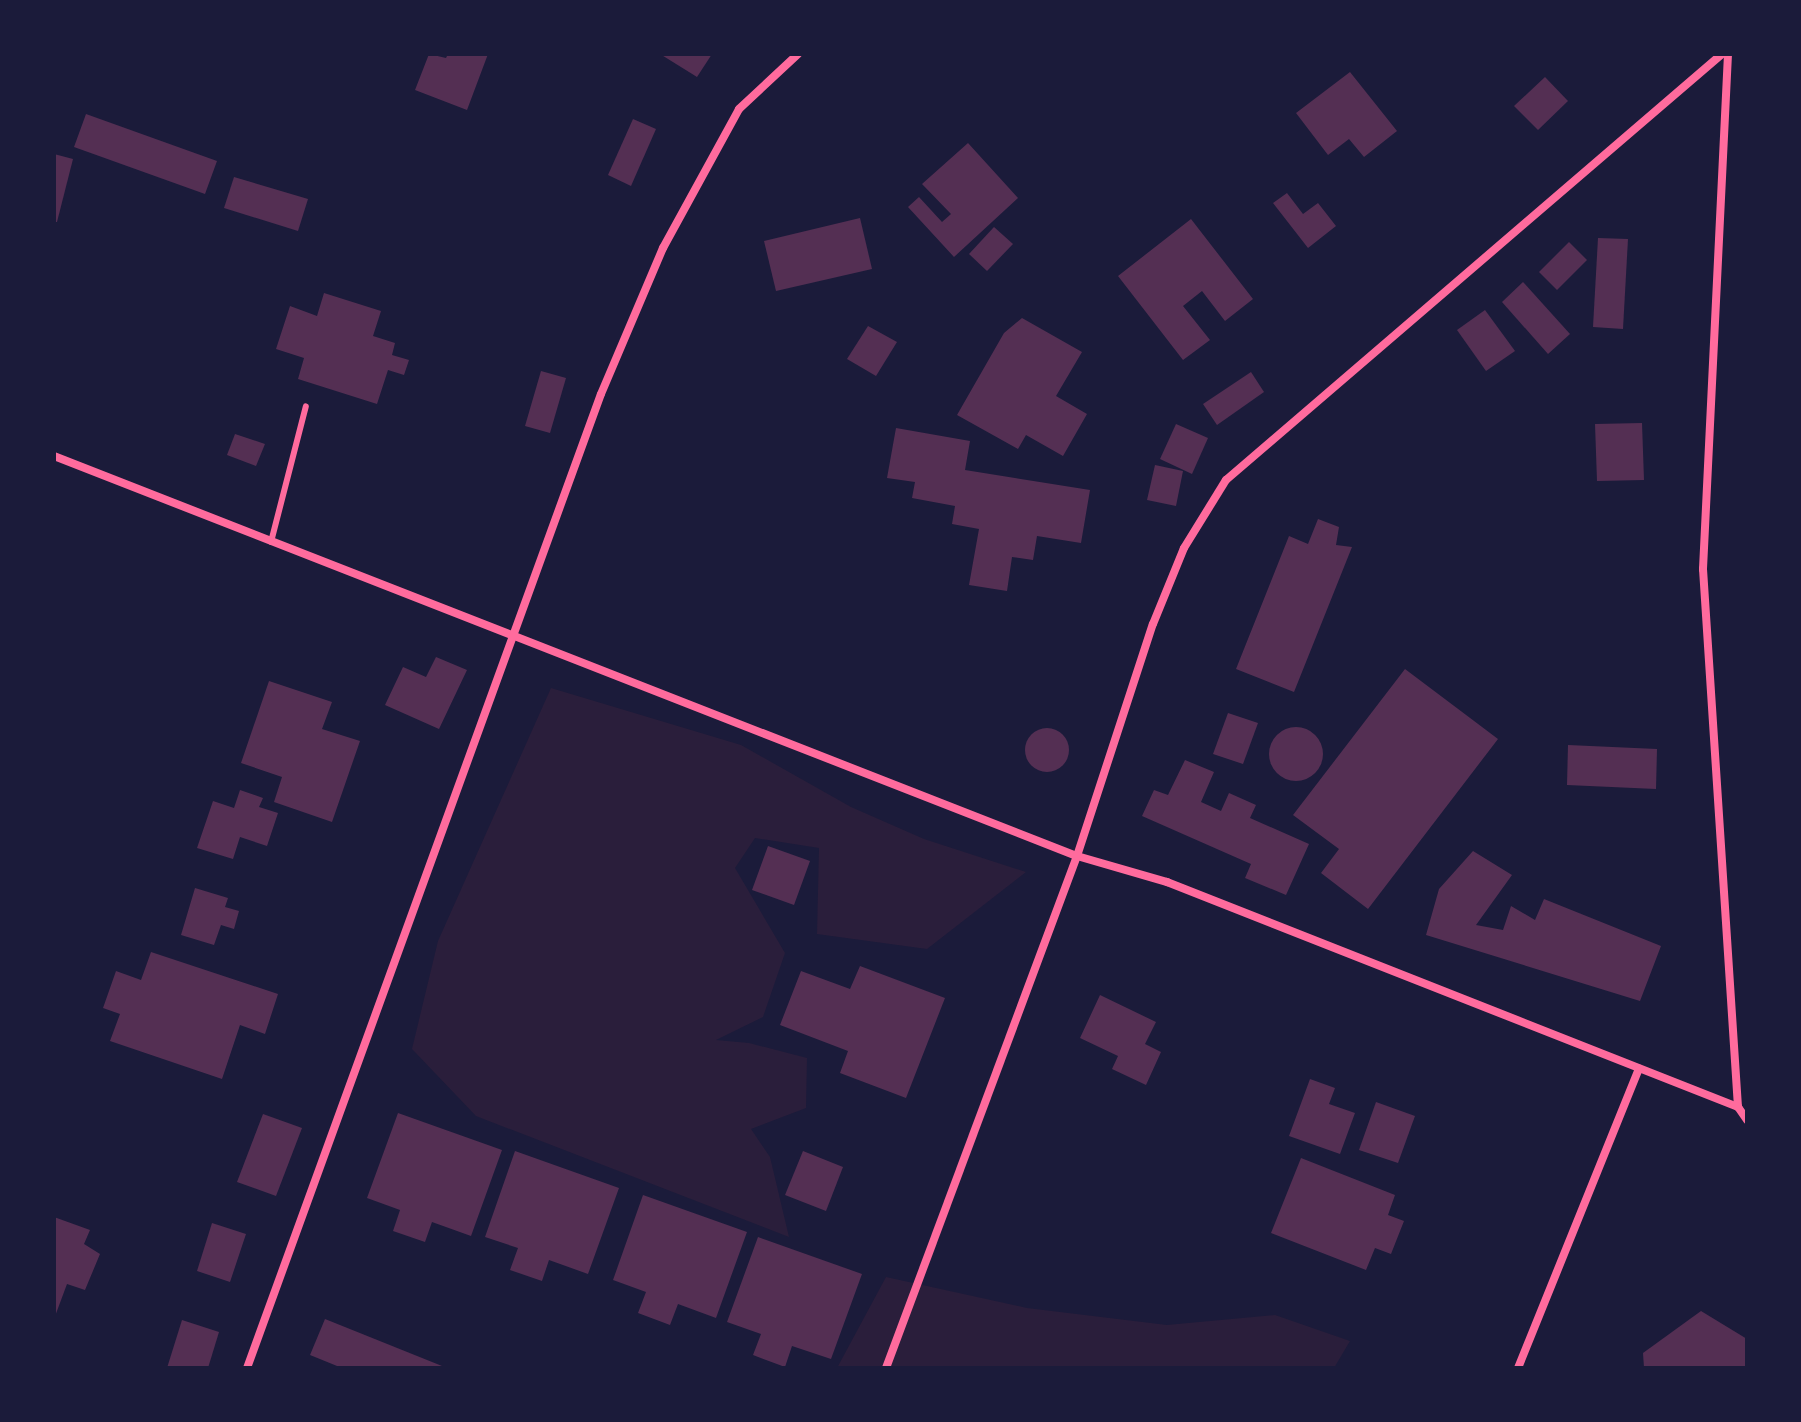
<!DOCTYPE html>
<html>
<head>
<meta charset="utf-8">
<style>
	body { margin:0 }
	#map { position:relative; width:1801px; height:1422px; overflow:hidden; background:#1b1b3a; font-family:"Fira Sans",sans-serif }
	div>[style] { position:absolute }
	.green>* { inset:0; background:#2a1e3b }
	.building>* { inset:0; background:#542f53 }
	.round { border-radius:50% }
	.service>* { height:6px; margin:-3px; padding:0 3px; transform-origin:3px; border-radius:3px; background:#ff6b9d }
	.minor>* { height:8px; margin:-4px; padding:0 4px; transform-origin:4px; border-radius:4px; background:#ff6b9d }
	span { translate:-50% -50%; white-space:nowrap; text-align:center; line-height:1.15; -webkit-text-stroke:6px #1b1b3a; paint-order:stroke }
	.frame { position:absolute; inset:0; border:56px solid #1b1b3a; pointer-events:none }
</style>
</head>
<body>
<div id="map">
	<div class="green">
		<i style="clip-path:polygon(551px 688px,741px 745px,851px 807px,924px 839px,1026px 872px,927px 949px,817px 934px,819px 848px,755px 838px,735px 868px,785px 953px,763px 1017px,716px 1040px,749px 1043px,807px 1058px,806px 1108px,751px 1129px,770px 1157px,789px 1237px,476px 1116px,412px 1049px,438px 941px)"></i>
		<i style="clip-path:polygon(886px 1277px,1027px 1308px,1167px 1325px,1275px 1315px,1350px 1341px,1334px 1368px,837px 1368px)"></i>
	</div>
	<div class="building">
		<i style="clip-path:polygon(429px 54px,446px 58px,448px 54px,488px 54px,467px 110px,415px 90px)"></i>
		<i style="clip-path:polygon(660px 54px,712px 54px,697px 77px)"></i>
		<i style="clip-path:polygon(1350px 72px,1397px 131px,1364px 157px,1349px 139px,1328px 155px,1296px 113px)"></i>
		<i style="clip-path:polygon(1545px 77px,1568px 101px,1538px 130px,1514px 106px)"></i>
		<i style="clip-path:polygon(86px 114px,217px 161px,205px 194px,74px 147px)"></i>
		<i style="clip-path:polygon(633px 119px,656px 129px,631px 186px,608px 175px)"></i>
		<i style="clip-path:polygon(968px 143px,1018px 198px,954px 257px,908px 207px,919px 197px,942px 222px,951px 214px,922px 184px)"></i>
		<i style="clip-path:polygon(54px 154px,73px 159px,57px 222px,54px 222px)"></i>
		<i style="clip-path:polygon(234px 177px,308px 199px,298px 231px,224px 208px)"></i>
		<i style="clip-path:polygon(1287px 193px,1303px 214px,1318px 203px,1336px 226px,1308px 248px,1273px 203px)"></i>
		<i style="clip-path:polygon(860px 218px,872px 269px,776px 291px,764px 241px)"></i>
		<i style="clip-path:polygon(1191px 219px,1253px 299px,1225px 321px,1202px 291px,1183px 306px,1210px 340px,1183px 360px,1118px 276px)"></i>
		<i style="clip-path:polygon(994px 227px,1013px 244px,987px 271px,969px 254px)"></i>
		<i style="clip-path:polygon(1598px 238px,1628px 239px,1623px 329px,1593px 327px)"></i>
		<i style="clip-path:polygon(1569px 242px,1587px 260px,1557px 290px,1539px 272px)"></i>
		<i style="clip-path:polygon(1523px 282px,1570px 334px,1548px 354px,1502px 302px)"></i>
		<i style="clip-path:polygon(324px 293px,381px 311px,373px 336px,395px 343px,392px 355px,409px 360px,404px 375px,388px 370px,377px 404px,298px 379px,304px 358px,276px 349px,290px 306px,317px 316px)"></i>
		<i style="clip-path:polygon(1485px 310px,1515px 351px,1486px 371px,1457px 330px)"></i>
		<i style="clip-path:polygon(1022px 318px,1082px 352px,1056px 396px,1087px 414px,1063px 456px,1026px 435px,1018px 449px,957px 415px,1004px 333px)"></i>
		<i style="clip-path:polygon(868px 326px,897px 342px,876px 376px,847px 359px)"></i>
		<i style="clip-path:polygon(541px 371px,566px 378px,550px 433px,525px 426px)"></i>
		<i style="clip-path:polygon(1251px 372px,1264px 392px,1217px 425px,1203px 404px)"></i>
		<i style="clip-path:polygon(1642px 423px,1644px 480px,1597px 481px,1595px 424px)"></i>
		<i style="clip-path:polygon(1176px 424px,1208px 438px,1192px 474px,1160px 459px)"></i>
		<i style="clip-path:polygon(896px 428px,970px 441px,965px 470px,1090px 490px,1081px 543px,1037px 536px,1033px 560px,1012px 557px,1007px 591px,969px 585px,979px 529px,952px 524px,955px 506px,912px 498px,915px 482px,887px 478px)"></i>
		<i style="clip-path:polygon(235px 434px,265px 444px,256px 466px,227px 455px)"></i>
		<i style="clip-path:polygon(1155px 465px,1183px 471px,1176px 506px,1147px 500px)"></i>
		<i style="clip-path:polygon(1318px 519px,1339px 527px,1336px 545px,1352px 547px,1294px 692px,1236px 669px,1289px 536px,1308px 544px)"></i>
		<i style="clip-path:polygon(436px 657px,467px 670px,439px 729px,385px 705px,403px 667px,426px 677px)"></i>
		<i style="clip-path:polygon(1405px 669px,1498px 739px,1368px 909px,1321px 873px,1339px 849px,1293px 815px)"></i>
		<i style="clip-path:polygon(269px 681px,332px 702px,322px 729px,360px 741px,332px 822px,274px 802px,282px 777px,241px 763px)"></i>
		<i style="clip-path:polygon(1228px 713px,1258px 723px,1243px 764px,1213px 754px)"></i>
		<i class="round" style="left:1269px;top:727px;width:54px;height:54px"></i>
		<i class="round" style="left:1025px;top:728px;width:44px;height:44px"></i>
		<i style="clip-path:polygon(1568px 745px,1657px 749px,1656px 789px,1567px 785px)"></i>
		<i style="clip-path:polygon(1185px 760px,1214px 772px,1201px 802px,1221px 811px,1229px 793px,1256px 805px,1250px 818px,1309px 844px,1286px 895px,1245px 878px,1251px 864px,1142px 816px,1154px 790px,1168px 795px)"></i>
		<i style="clip-path:polygon(240px 790px,263px 798px,259px 807px,278px 813px,267px 846px,240px 837px,233px 859px,197px 848px,213px 801px,234px 808px)"></i>
		<i style="clip-path:polygon(768px 846px,810px 861px,794px 905px,752px 890px)"></i>
		<i style="clip-path:polygon(1473px 851px,1512px 875px,1476px 925px,1503px 930px,1511px 906px,1535px 920px,1544px 899px,1661px 946px,1640px 1001px,1426px 935px,1439px 889px)"></i>
		<i style="clip-path:polygon(195px 888px,228px 898px,225px 907px,239px 911px,234px 929px,221px 925px,214px 945px,181px 935px)"></i>
		<i style="clip-path:polygon(151px 952px,278px 994px,265px 1034px,240px 1025px,222px 1079px,110px 1041px,120px 1014px,103px 1008px,116px 971px,141px 980px)"></i>
		<i style="clip-path:polygon(860px 966px,945px 998px,906px 1098px,840px 1073px,848px 1051px,780px 1025px,801px 971px,850px 989px)"></i>
		<i style="clip-path:polygon(1100px 995px,1156px 1022px,1145px 1044px,1161px 1052px,1146px 1085px,1112px 1069px,1118px 1056px,1080px 1038px)"></i>
		<i style="clip-path:polygon(1310px 1079px,1335px 1088px,1329px 1104px,1355px 1113px,1340px 1154px,1289px 1136px)"></i>
		<i style="clip-path:polygon(1376px 1102px,1415px 1116px,1398px 1163px,1359px 1150px)"></i>
		<i style="clip-path:polygon(398px 1113px,502px 1150px,471px 1236px,432px 1222px,425px 1242px,393px 1231px,400px 1210px,367px 1198px)"></i>
		<i style="clip-path:polygon(263px 1114px,302px 1128px,276px 1196px,237px 1182px)"></i>
		<i style="clip-path:polygon(515px 1151px,619px 1188px,588px 1274px,549px 1260px,542px 1281px,510px 1270px,518px 1248px,485px 1237px)"></i>
		<i style="clip-path:polygon(803px 1151px,843px 1167px,826px 1211px,785px 1195px)"></i>
		<i style="clip-path:polygon(1301px 1158px,1395px 1195px,1388px 1215px,1404px 1221px,1391px 1254px,1375px 1248px,1366px 1270px,1271px 1233px)"></i>
		<i style="clip-path:polygon(643px 1195px,747px 1232px,716px 1318px,678px 1304px,670px 1325px,638px 1313px,646px 1292px,613px 1280px)"></i>
		<i style="clip-path:polygon(54px 1217px,90px 1230px,84px 1244px,100px 1254px,85px 1290px,67px 1284px,54px 1319px)"></i>
		<i style="clip-path:polygon(212px 1223px,246px 1234px,230px 1282px,197px 1271px)"></i>
		<i style="clip-path:polygon(758px 1237px,862px 1274px,831px 1359px,792px 1346px,785px 1367px,753px 1355px,761px 1334px,727px 1322px)"></i>
		<i style="clip-path:polygon(1701px 1311px,1747px 1339px,1747px 1368px,1644px 1368px,1643px 1353px)"></i>
		<i style="clip-path:polygon(325px 1319px,447px 1368px,342px 1368px,310px 1355px)"></i>
		<i style="clip-path:polygon(182px 1320px,219px 1332px,208px 1368px,167px 1368px)"></i>
	</div>
	<div class="service">
		<i style="left:271px;top:542px;width:140px;rotate:-75.6deg"></i>
	</div>
	<div class="minor">
		<i style="left:1728px;top:54px;width:516px;rotate:92.78deg"></i>
		<i style="left:1703px;top:569px;width:539px;rotate:86.28deg"></i>
		<i style="left:1738px;top:1107px;width:16px;rotate:55deg"></i>
		<i style="left:54px;top:456px;width:1098px;rotate:21.36deg"></i>
		<i style="left:1077px;top:856px;width:94px;rotate:16.1deg"></i>
		<i style="left:1167px;top:882px;width:614px;rotate:21.51deg"></i>
		<i style="left:247px;top:1368px;width:1036px;rotate:-70.03deg"></i>
		<i style="left:601px;top:394px;width:159px;rotate:-67deg"></i>
		<i style="left:663px;top:248px;width:158px;rotate:-61.3deg"></i>
		<i style="left:739px;top:109px;width:81px;rotate:-43deg"></i>
		<i style="left:886px;top:1368px;width:546px;rotate:-69.54deg"></i>
		<i style="left:1077px;top:856px;width:244px;rotate:-71.9deg"></i>
		<i style="left:1153px;top:624px;width:82px;rotate:-67.8deg"></i>
		<i style="left:1184px;top:548px;width:80px;rotate:-58.3deg"></i>
		<i style="left:1226px;top:480px;width:654px;rotate:-40.66deg"></i>
		<i style="left:1518px;top:1368px;width:323px;rotate:-68deg"></i>
	</div>
	<div class="frame"></div>
</div>
</body>
</html>
